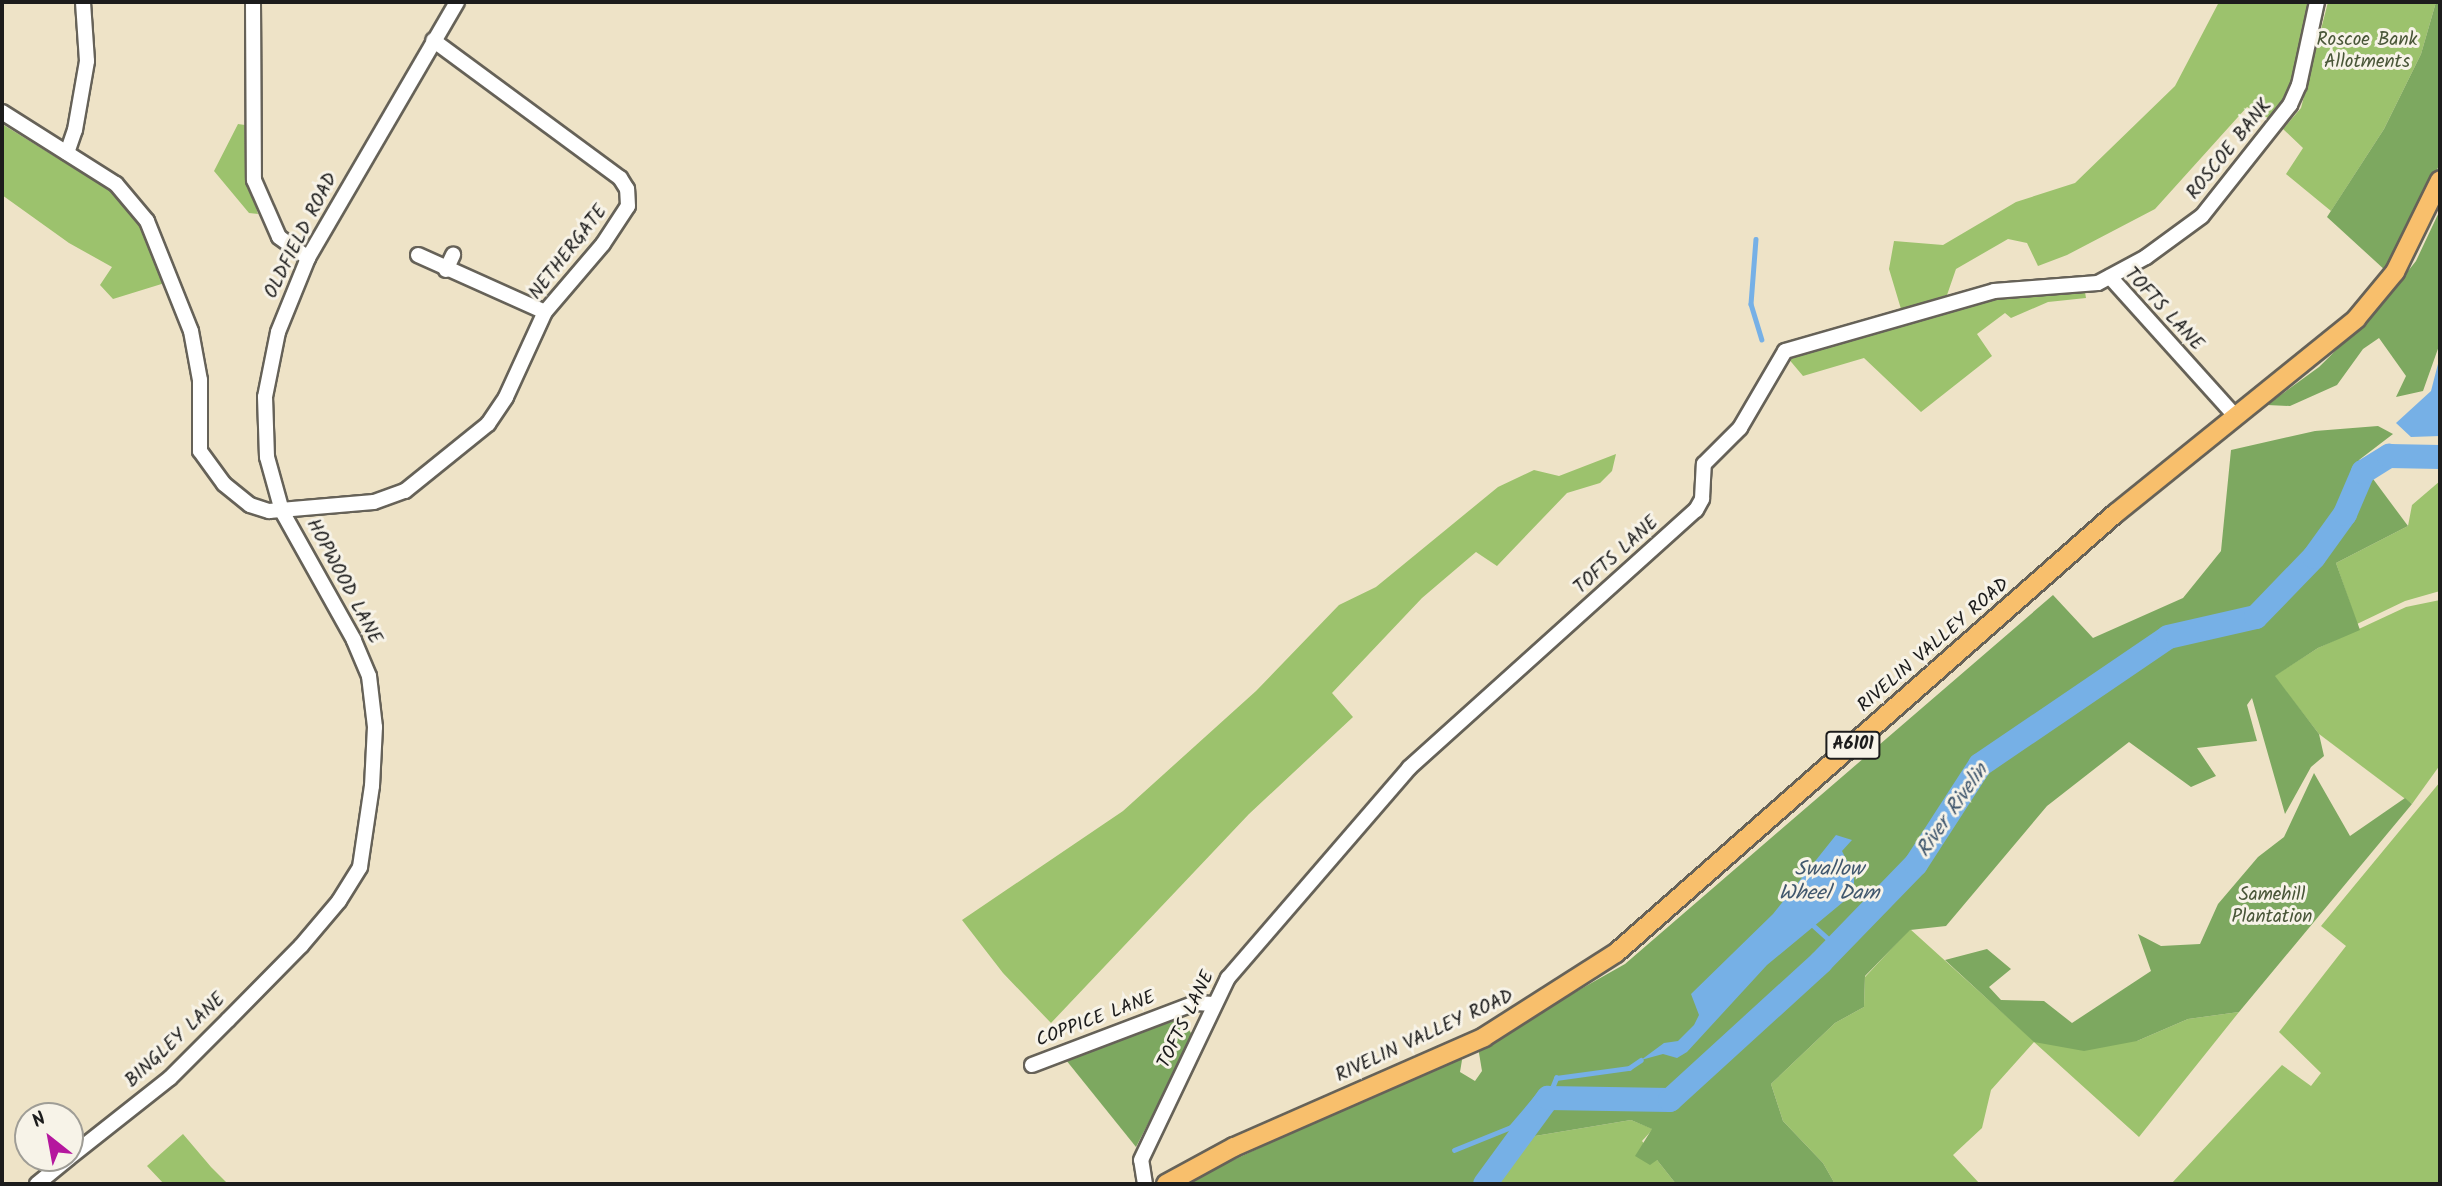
<!DOCTYPE html>
<html>
<head>
<meta charset="utf-8">
<style>
	body { margin:0 }
	#map { position:relative; width:2442px; height:1186px; overflow:hidden; background:#eee3c7; font-family:Kalam,sans-serif }
	div>[style] { position:absolute }
	.green>* { inset:0; background:#9cc26d }
	.forest>* { inset:0; background:#7da860 }
	.water>* { inset:0; background:#76b0e6 }
	.stream>* { height:4.5px; margin:-2.25px; padding:0 2.25px; transform-origin:2.25px; border-radius:2.25px; background:#76b0e6 }
	.river>* { height:24px; margin:-12px; padding:0 12px; transform-origin:12px; border-radius:12px; background:#76b0e6 }
	.roads { filter:drop-shadow(2px 0 #666258) drop-shadow(-2px 0 #666258) drop-shadow(0 2px #666258) drop-shadow(0 -2px #666258) }
	.minor>* { height:14px; margin:-7px; padding:0 7px; transform-origin:7px; border-radius:7px; background:#fff }
	.major>* { height:18px; margin:-9px; padding:0 9px; transform-origin:9px; border-radius:9px; background:#f8bf6c }
	span { translate:-50% -50%; white-space:nowrap; text-align:center; line-height:1.15; -webkit-text-stroke:6px #f7f3e8; paint-order:stroke }
	.shield-label span { padding:2px 5px; background:#f7f3e8; border:2px solid; border-radius:5px; -webkit-text-stroke-width:0 }
	.shield-label { font-size:18px; color:#1c1c1c; font-weight:700 }
	.park-label { font-size:19px; color:#495638 }
	.street-label { font-size:19px; color:#1c1c1c }
	.water-label { font-size:21px; color:#40576d; font-style:italic }
	.frame { position:absolute; inset:0; border:4px solid #1c1c1c; pointer-events:none }
	.north { position:absolute; left:14px; top:1102px; width:70px; height:70px; box-sizing:border-box; background:#f7f3e8; border:2px solid #9f9d96; border-radius:50%; rotate:329deg; font-size:19px; font-weight:700; line-height:28px; text-align:center; color:#1c1c1c }
	.north::after { content:''; display:block; margin:auto; width:24px; height:32px; background:#b5179e; clip-path:polygon(50% 0,100% 100%,50% 72%,0 100%) }
</style>
</head>
<body>
<div id="map">
	<div class="green">
		<i style="clip-path:polygon(2219px 2px,2312px 2px,2291px 89px,2272px 120px,2247px 107px,2155px 209px,2067px 255px,2038px 266px,2027px 243px,2008px 239px,1956px 269px,1947px 295px,1901px 309px,1889px 269px,1894px 241px,1943px 245px,2016px 202px,2075px 183px,2175px 86px)"></i>
		<i style="clip-path:polygon(2328px 2px,2436px 2px,2421px 54px,2384px 129px,2331px 211px,2286px 174px,2303px 148px,2283px 129px,2301px 108px)"></i>
		<i style="clip-path:polygon(2px 124px,116px 194px,146px 233px,168px 282px,113px 299px,100px 285px,112px 267px,69px 243px,2px 195px)"></i>
		<i style="clip-path:polygon(238px 124px,245px 125px,247px 176px,258px 214px,249px 213px,214px 171px)"></i>
		<i style="clip-path:polygon(2085px 292px,2086px 298px,2048px 302px,2011px 318px,2005px 313px,1977px 334px,1992px 356px,1921px 412px,1864px 358px,1803px 376px,1787px 357px,1999px 295px)"></i>
		<i style="clip-path:polygon(1616px 454px,1612px 471px,1600px 483px,1567px 493px,1497px 566px,1476px 552px,1422px 598px,1332px 693px,1353px 717px,1249px 814px,1051px 1023px,1003px 973px,962px 920px,1123px 811px,1256px 691px,1339px 605px,1376px 587px,1498px 487px,1534px 470px,1559px 476px)"></i>
		<i style="clip-path:polygon(2440px 481px,2440px 591px,2405px 601px,2357px 624px,2336px 563px,2408px 526px,2412px 505px)"></i>
		<i style="clip-path:polygon(2440px 600px,2440px 765px,2412px 804px,2319px 734px,2274px 676px,2318px 648px,2406px 607px)"></i>
		<i style="clip-path:polygon(2440px 782px,2440px 1184px,2171px 1184px,2282px 1065px,2311px 1086px,2321px 1073px,2279px 1032px,2346px 946px,2321px 926px)"></i>
		<i style="clip-path:polygon(1910px 929px,2035px 1042px,2137px 1041px,2188px 1019px,2239px 1012px,2139px 1137px,2034px 1042px,1991px 1090px,1982px 1128px,1953px 1155px,1980px 1184px,1835px 1184px,1823px 1163px,1783px 1121px,1771px 1084px,1835px 1023px,1864px 1007px,1865px 977px)"></i>
		<i style="clip-path:polygon(1631px 1120px,1653px 1129px,1642px 1141px,1676px 1184px,1501px 1184px,1496px 1180px,1535px 1136px)"></i>
		<i style="clip-path:polygon(183px 1134px,211px 1167px,228px 1184px,164px 1184px,147px 1166px)"></i>
	</div>
	<div class="forest">
		<i style="clip-path:polygon(2436px 2px,2440px 2px,2440px 162px,2428px 195px,2386px 271px,2327px 217px,2384px 129px,2421px 54px)"></i>
		<i style="clip-path:polygon(2440px 210px,2440px 343px,2423px 391px,2396px 397px,2406px 376px,2379px 338px,2363px 349px,2337px 385px,2290px 406px,2267px 405px,2319px 367px,2377px 310px,2416px 261px)"></i>
		<i style="clip-path:polygon(2378px 426px,2393px 434px,2359px 460px,2408px 526px,2336px 563px,2360px 630px,2318px 648px,2275px 676px,2319px 734px,2324px 756px,2311px 767px,2285px 814px,2252px 698px,2247px 705px,2257px 741px,2197px 748px,2216px 776px,2191px 787px,2129px 742px,2047px 806px,1946px 926px,1910px 930px,1865px 976px,1864px 1007px,1835px 1023px,1771px 1084px,1783px 1121px,1823px 1163px,1835px 1184px,1676px 1184px,1657px 1160px,1650px 1165px,1635px 1156px,1652px 1129px,1631px 1120px,1535px 1136px,1493px 1184px,1182px 1184px,1452px 1058px,1462px 1060px,1460px 1072px,1475px 1081px,1482px 1071px,1478px 1047px,1625px 964px,2053px 595px,2093px 638px,2183px 598px,2221px 551px,2231px 450px,2315px 431px)"></i>
		<i style="clip-path:polygon(2314px 773px,2350px 836px,2405px 798px,2412px 804px,2239px 1012px,2188px 1019px,2137px 1041px,2084px 1051px,2034px 1042px,1945px 960px,1987px 949px,2011px 969px,1989px 987px,2001px 1000px,2044px 1001px,2072px 1023px,2151px 971px,2138px 934px,2161px 946px,2200px 944px,2218px 904px,2258px 857px,2284px 837px)"></i>
		<i style="clip-path:polygon(1176px 1020px,1185px 1024px,1193px 1036px,1136px 1147px,1066px 1060px)"></i>
	</div>
	<div class="water">
		<i style="clip-path:polygon(2440px 356px,2440px 436px,2411px 437px,2396px 423px,2431px 391px)"></i>
		<i style="clip-path:polygon(1836px 835px,1852px 840px,1842px 851px,1854px 875px,1854px 893px,1767px 965px,1687px 1052px,1677px 1058px,1663px 1054px,1641px 1060px,1664px 1043px,1678px 1041px,1694px 1025px,1699px 1015px,1691px 994px,1773px 914px)"></i>
	</div>
	<div class="stream">
		<i style="left:1756px;top:239px;width:65px;rotate:94.4deg"></i>
		<i style="left:1751px;top:304px;width:37px;rotate:73deg"></i>
		<i style="left:1814px;top:926px;width:30px;rotate:42deg"></i>
		<i style="left:1454px;top:1150px;width:61px;rotate:-22deg"></i>
		<i style="left:1511px;top:1127px;width:43px;rotate:-49.7deg"></i>
		<i style="left:1539px;top:1094px;width:10px;rotate:24deg"></i>
		<i style="left:1548px;top:1098px;width:22px;rotate:-68deg"></i>
		<i style="left:1556px;top:1078px;width:74px;rotate:-7.8deg"></i>
		<i style="left:1629px;top:1068px;width:14px;rotate:-34deg"></i>
	</div>
	<div class="river">
		<i style="left:1485px;top:1184px;width:107px;rotate:-53.8deg"></i>
		<i style="left:1548px;top:1098px;width:122px;rotate:0.9deg"></i>
		<i style="left:1670px;top:1100px;width:205px;rotate:-42.4deg"></i>
		<i style="left:1821px;top:962px;width:136px;rotate:-45.9deg"></i>
		<i style="left:1916px;top:864px;width:118px;rotate:-57.1deg"></i>
		<i style="left:1980px;top:765px;width:227px;rotate:-34.2deg"></i>
		<i style="left:2168px;top:637px;width:90px;rotate:-12.8deg"></i>
		<i style="left:2256px;top:617px;width:83px;rotate:-46deg"></i>
		<i style="left:2314px;top:557px;width:53px;rotate:-54.2deg"></i>
		<i style="left:2345px;top:514px;width:46px;rotate:-66.8deg"></i>
		<i style="left:2363px;top:472px;width:31px;rotate:-32deg"></i>
		<i style="left:2389px;top:456px;width:51px;rotate:1.1deg"></i>
	</div>
	<div class="roads">
		<div class="minor">
			<i style="left:253px;top:2px;width:178px;rotate:89.7deg"></i>
			<i style="left:254px;top:180px;width:62px;rotate:66.3deg"></i>
			<i style="left:279px;top:237px;width:36px;rotate:36deg"></i>
			<i style="left:2px;top:112px;width:135px;rotate:32.3deg"></i>
			<i style="left:116px;top:184px;width:48px;rotate:50deg"></i>
			<i style="left:147px;top:221px;width:118px;rotate:68.2deg"></i>
			<i style="left:191px;top:331px;width:50px;rotate:79.6deg"></i>
			<i style="left:200px;top:380px;width:71px;rotate:90deg"></i>
			<i style="left:200px;top:451px;width:41px;rotate:54deg"></i>
			<i style="left:224px;top:484px;width:33px;rotate:39deg"></i>
			<i style="left:250px;top:505px;width:20px;rotate:18deg"></i>
			<i style="left:269px;top:511px;width:105px;rotate:-4.9deg"></i>
			<i style="left:374px;top:502px;width:33px;rotate:-20deg"></i>
			<i style="left:405px;top:491px;width:107px;rotate:-38.9deg"></i>
			<i style="left:488px;top:424px;width:32px;rotate:-56deg"></i>
			<i style="left:506px;top:397px;width:94px;rotate:-65.4deg"></i>
			<i style="left:545px;top:312px;width:89px;rotate:-49.5deg"></i>
			<i style="left:603px;top:244px;width:45px;rotate:-56.7deg"></i>
			<i style="left:628px;top:206px;width:17px;rotate:-93deg"></i>
			<i style="left:627px;top:189px;width:13px;rotate:-122deg"></i>
			<i style="left:620px;top:178px;width:232px;rotate:-143.6deg"></i>
			<i style="left:67px;top:153px;width:24px;rotate:-71deg"></i>
			<i style="left:75px;top:130px;width:70px;rotate:-80.1deg"></i>
			<i style="left:87px;top:61px;width:59px;rotate:-93.9deg"></i>
			<i style="left:418px;top:255px;width:139px;rotate:24.2deg"></i>
			<i style="left:446px;top:270px;width:17px;rotate:-65deg"></i>
			<i style="left:2110px;top:277px;width:188px;rotate:48deg"></i>
			<i style="left:1032px;top:1065px;width:174px;rotate:-20.8deg"></i>
			<i style="left:1195px;top:1003px;width:19px;rotate:3deg"></i>
			<i style="left:70px;top:1157px;width:127px;rotate:-38.3deg"></i>
			<i style="left:170px;top:1078px;width:82px;rotate:-45deg"></i>
			<i style="left:228px;top:1020px;width:104px;rotate:-45.4deg"></i>
			<i style="left:301px;top:946px;width:59px;rotate:-49.8deg"></i>
			<i style="left:339px;top:901px;width:40px;rotate:-58deg"></i>
			<i style="left:360px;top:867px;width:82px;rotate:-81.6deg"></i>
			<i style="left:372px;top:786px;width:59px;rotate:-87.1deg"></i>
			<i style="left:375px;top:727px;width:51px;rotate:-96.7deg"></i>
			<i style="left:369px;top:676px;width:39px;rotate:-113deg"></i>
			<i style="left:354px;top:640px;width:148px;rotate:-119.2deg"></i>
			<i style="left:282px;top:511px;width:56px;rotate:-105.5deg"></i>
			<i style="left:267px;top:457px;width:60px;rotate:-91.9deg"></i>
			<i style="left:265px;top:397px;width:66px;rotate:-78.7deg"></i>
			<i style="left:278px;top:332px;width:80px;rotate:-67.9deg"></i>
			<i style="left:308px;top:258px;width:296px;rotate:-59.8deg"></i>
			<i style="left:37px;top:1184px;width:41px;rotate:-39.1deg"></i>
			<i style="left:1145px;top:1184px;width:24px;rotate:-99deg"></i>
			<i style="left:1141px;top:1160px;width:202px;rotate:-64.5deg"></i>
			<i style="left:1228px;top:978px;width:277px;rotate:-49.2deg"></i>
			<i style="left:1409px;top:768px;width:386px;rotate:-42deg"></i>
			<i style="left:1696px;top:510px;width:13px;rotate:-61deg"></i>
			<i style="left:1702px;top:499px;width:35px;rotate:-87deg"></i>
			<i style="left:1704px;top:464px;width:51px;rotate:-45deg"></i>
			<i style="left:1740px;top:428px;width:89px;rotate:-59.7deg"></i>
			<i style="left:1785px;top:351px;width:217px;rotate:-16deg"></i>
			<i style="left:1994px;top:291px;width:104px;rotate:-4.4deg"></i>
			<i style="left:2098px;top:283px;width:55px;rotate:-28.4deg"></i>
			<i style="left:2146px;top:257px;width:69px;rotate:-36.2deg"></i>
			<i style="left:2202px;top:216px;width:142px;rotate:-51.6deg"></i>
			<i style="left:2290px;top:105px;width:22px;rotate:-66deg"></i>
			<i style="left:2299px;top:85px;width:85px;rotate:-77.8deg"></i>
		</div>
		<div class="major">
			<i style="left:1166px;top:1184px;width:77px;rotate:-28.6deg"></i>
			<i style="left:1234px;top:1147px;width:273px;rotate:-23.7deg"></i>
			<i style="left:1484px;top:1037px;width:156px;rotate:-32.5deg"></i>
			<i style="left:1616px;top:953px;width:666px;rotate:-41.35deg"></i>
			<i style="left:2116px;top:513px;width:309px;rotate:-38.9deg"></i>
			<i style="left:2356px;top:319px;width:61px;rotate:-50.3deg"></i>
			<i style="left:2395px;top:272px;width:102px;rotate:-63.9deg"></i>
		</div>
	</div>
	<div class="shield-label">
		<span style="left:1853px;top:745px">A6101</span>
	</div>
	<div class="park-label">
		<span style="left:2367px;top:52px">Roscoe Bank<br>Allotments</span>
		<span style="left:2272px;top:907px">Samehill<br>Plantation</span>
	</div>
	<div class="street-label">
		<span style="left:2230px;top:150px;rotate:-51deg">ROSCOE BANK</span>
		<span style="left:302px;top:236px;rotate:-63deg">OLDFIELD ROAD</span>
		<span style="left:569px;top:253px;rotate:-52deg">NETHERGATE</span>
		<span style="left:2163px;top:310px;rotate:47deg">TOFTS LANE</span>
		<span style="left:1617px;top:556px;rotate:-42deg">TOFTS LANE</span>
		<span style="left:343px;top:582px;rotate:62deg">HOPWOOD LANE</span>
		<span style="left:1934px;top:646px;rotate:-41deg">RIVELIN VALLEY ROAD</span>
		<span style="left:1096px;top:1020px;rotate:-21deg">COPPICE LANE</span>
		<span style="left:1187px;top:1020px;rotate:-64deg">TOFTS LANE</span>
		<span style="left:1425px;top:1037px;rotate:-25deg">RIVELIN VALLEY ROAD</span>
		<span style="left:176px;top:1041px;rotate:-43deg">BINGLEY LANE</span>
	</div>
	<div class="water-label">
		<span style="left:1953px;top:811px;rotate:-55deg">River Rivelin</span>
		<span style="left:1829px;top:882px">Swallow<br>Wheel Dam</span>
	</div>
	<div class="frame"></div>
	<div class="north">N</div>
</div>
</body>
</html>
